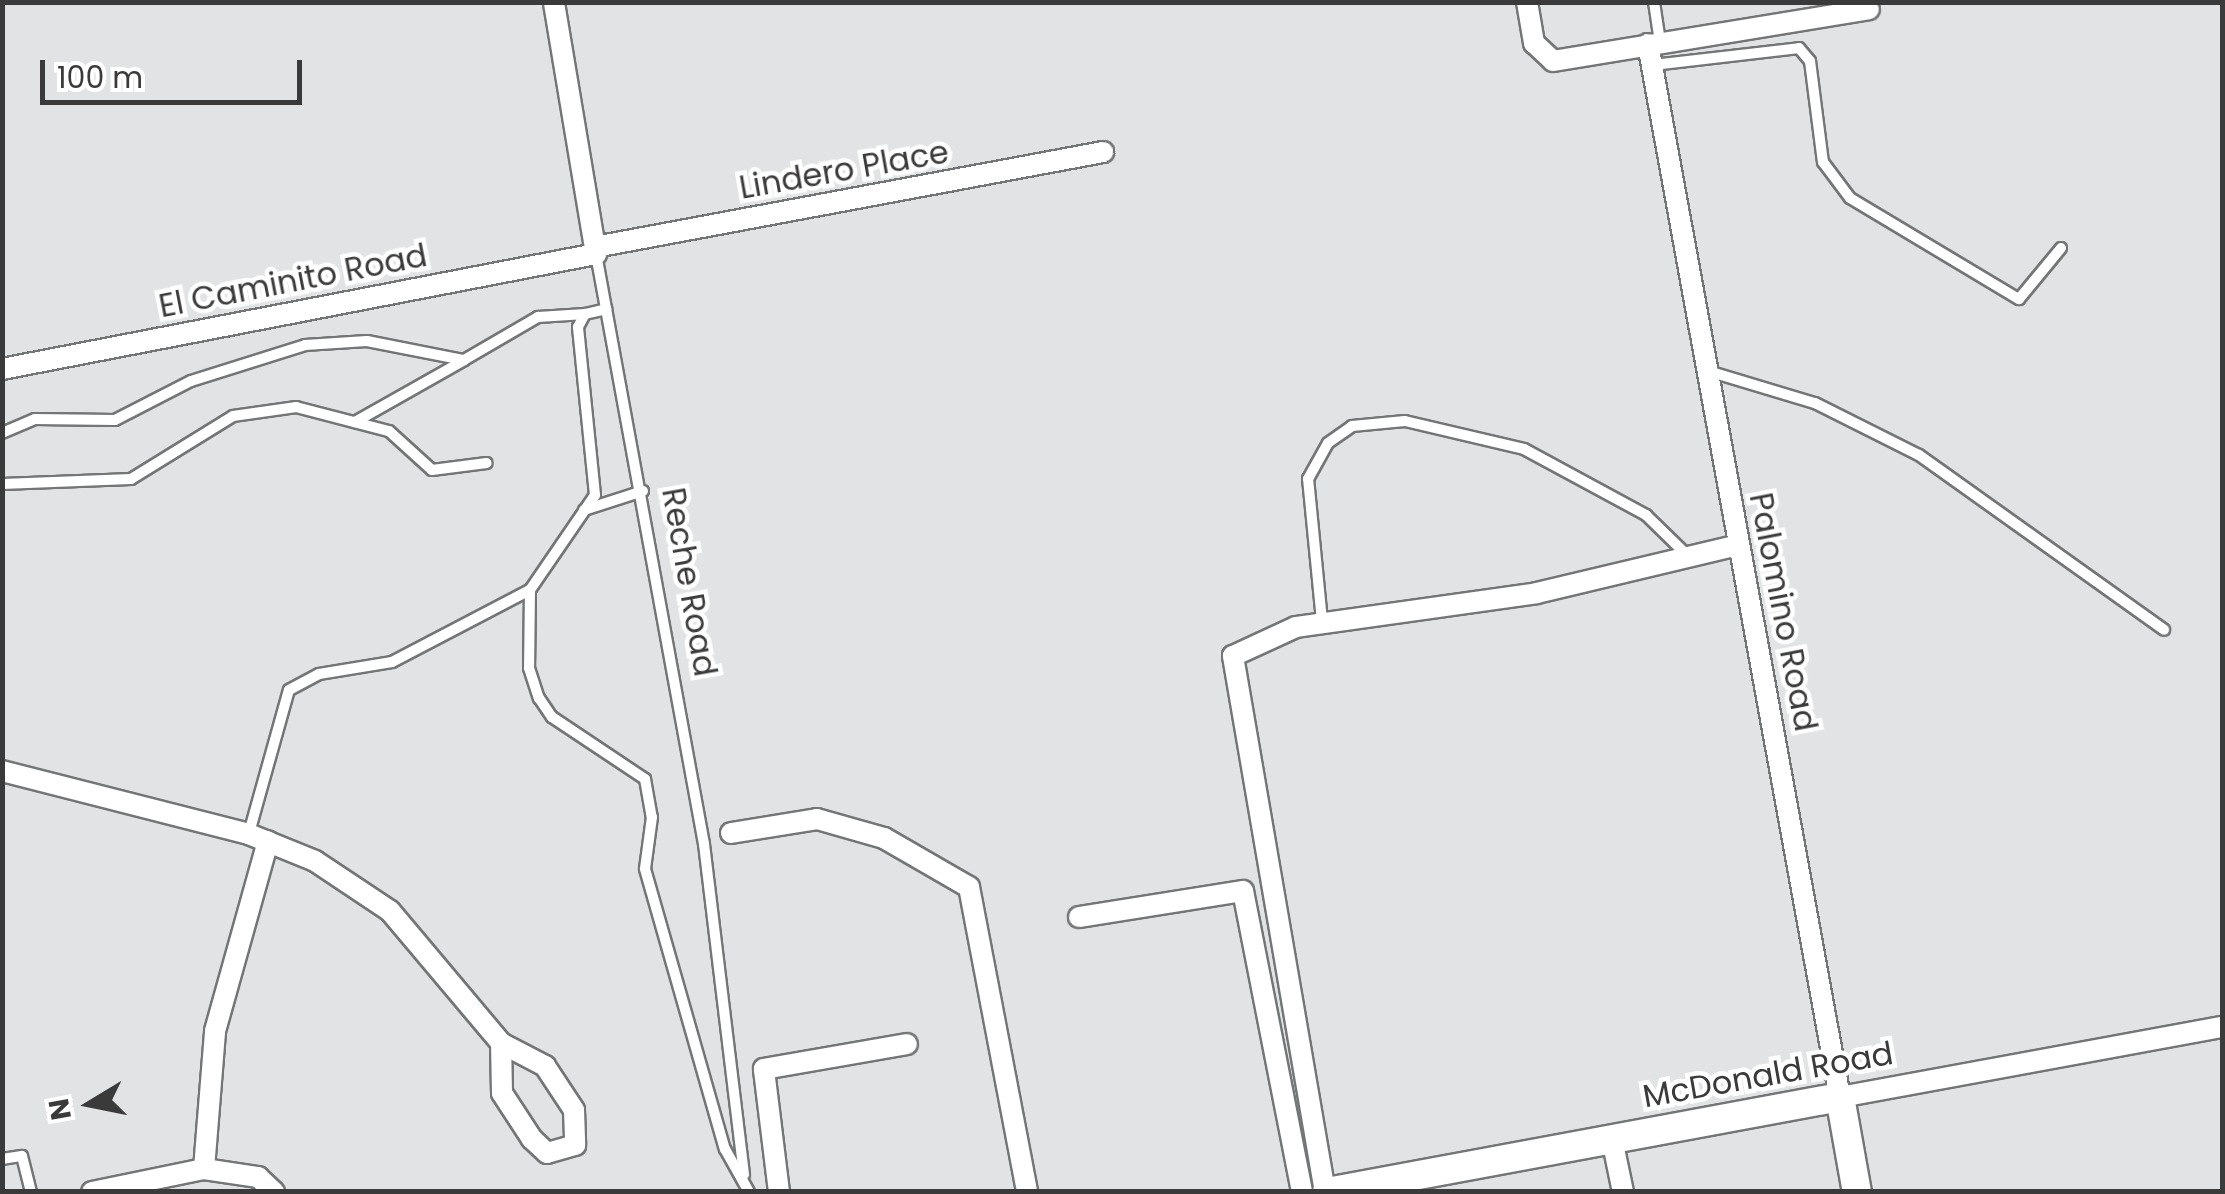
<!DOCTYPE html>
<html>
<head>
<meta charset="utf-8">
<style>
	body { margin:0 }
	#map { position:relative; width:2225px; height:1194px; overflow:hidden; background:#e2e3e5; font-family:Poppins,sans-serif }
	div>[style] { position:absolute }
	.roads { filter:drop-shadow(2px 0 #747577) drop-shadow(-2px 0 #747577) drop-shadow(0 2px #747577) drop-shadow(0 -2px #747577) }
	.lane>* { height:10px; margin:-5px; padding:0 5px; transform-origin:5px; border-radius:5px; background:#fff }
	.street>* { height:20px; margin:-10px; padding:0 10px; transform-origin:10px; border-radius:10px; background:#fff }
	.secondary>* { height:28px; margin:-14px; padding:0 14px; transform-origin:14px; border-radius:14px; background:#fff }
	span { translate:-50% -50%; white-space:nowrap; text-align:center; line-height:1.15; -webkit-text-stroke:9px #fff; paint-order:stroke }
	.street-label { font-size:32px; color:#3a3a3b }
	.frame { position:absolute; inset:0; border:5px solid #3a3a3b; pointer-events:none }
	.north { position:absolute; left:40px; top:1054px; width:100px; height:100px; -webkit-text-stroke:8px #fff; paint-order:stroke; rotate:260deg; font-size:28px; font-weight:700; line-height:40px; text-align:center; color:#3a3a3b }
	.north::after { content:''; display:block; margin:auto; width:35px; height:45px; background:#3a3a3b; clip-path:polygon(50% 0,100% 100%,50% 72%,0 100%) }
	.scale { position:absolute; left:40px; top:60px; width:262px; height:45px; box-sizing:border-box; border:5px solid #3a3a3b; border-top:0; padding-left:12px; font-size:30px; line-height:35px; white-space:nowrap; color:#3a3a3b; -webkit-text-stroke:8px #fff; paint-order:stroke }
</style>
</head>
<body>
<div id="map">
	<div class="roads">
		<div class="lane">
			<i style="left:1654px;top:2px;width:40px;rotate:81.5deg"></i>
			<i style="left:1653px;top:65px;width:147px;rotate:-6.6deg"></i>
			<i style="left:1799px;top:48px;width:17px;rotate:50deg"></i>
			<i style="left:1810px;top:61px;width:102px;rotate:82.7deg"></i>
			<i style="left:1823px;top:162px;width:45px;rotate:53.1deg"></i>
			<i style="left:1850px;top:198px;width:197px;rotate:30.9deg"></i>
			<i style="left:2019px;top:299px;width:66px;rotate:-50.5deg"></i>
			<i style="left:596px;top:254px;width:600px;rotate:79.63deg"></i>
			<i style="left:704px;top:844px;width:333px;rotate:83.1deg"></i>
			<i style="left:1708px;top:371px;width:112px;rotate:16.7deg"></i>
			<i style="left:1815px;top:403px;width:116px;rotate:26.6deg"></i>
			<i style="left:1919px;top:455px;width:301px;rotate:35.5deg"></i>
			<i style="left:355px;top:422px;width:124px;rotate:-29.5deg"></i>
			<i style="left:2px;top:433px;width:36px;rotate:-23deg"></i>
			<i style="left:35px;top:419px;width:80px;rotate:0.7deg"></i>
			<i style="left:115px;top:420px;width:85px;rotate:-27.2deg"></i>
			<i style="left:191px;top:381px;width:120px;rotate:-17.5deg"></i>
			<i style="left:305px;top:345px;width:62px;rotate:-3.7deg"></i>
			<i style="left:367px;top:341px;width:99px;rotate:11.1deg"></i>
			<i style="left:464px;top:360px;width:86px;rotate:-30.2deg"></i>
			<i style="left:538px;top:317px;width:47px;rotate:-3.7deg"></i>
			<i style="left:2px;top:484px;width:129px;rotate:-2.2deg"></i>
			<i style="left:131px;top:479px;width:120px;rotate:-31.7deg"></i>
			<i style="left:233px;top:416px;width:64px;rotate:-8.1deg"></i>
			<i style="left:296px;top:407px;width:96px;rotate:14.5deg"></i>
			<i style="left:389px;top:431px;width:58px;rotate:42.2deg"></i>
			<i style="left:432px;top:470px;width:55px;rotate:-7.3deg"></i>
			<i style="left:584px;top:510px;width:62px;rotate:-17.9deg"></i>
			<i style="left:530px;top:590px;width:78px;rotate:90.7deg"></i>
			<i style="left:529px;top:668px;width:32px;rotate:72deg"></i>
			<i style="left:539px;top:698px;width:23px;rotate:56deg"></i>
			<i style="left:552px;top:717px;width:112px;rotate:33.7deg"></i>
			<i style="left:645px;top:779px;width:39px;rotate:80deg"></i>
			<i style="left:652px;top:817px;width:52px;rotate:97.7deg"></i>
			<i style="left:645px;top:869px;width:291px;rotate:74.1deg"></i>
			<i style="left:725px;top:1149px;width:49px;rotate:60.8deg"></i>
			<i style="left:1322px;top:621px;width:143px;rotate:-95.6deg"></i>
			<i style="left:1308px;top:479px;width:41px;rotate:-60.9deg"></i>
			<i style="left:1328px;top:443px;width:29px;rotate:-35deg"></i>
			<i style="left:1352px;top:426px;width:53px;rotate:-5.4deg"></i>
			<i style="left:1405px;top:421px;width:122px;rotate:13.2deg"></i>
			<i style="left:1524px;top:449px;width:139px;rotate:28.4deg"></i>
			<i style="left:1646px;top:515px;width:60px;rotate:44.3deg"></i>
			<i style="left:249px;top:833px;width:148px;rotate:-74.4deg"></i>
			<i style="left:289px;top:690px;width:34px;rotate:-28deg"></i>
			<i style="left:319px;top:674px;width:74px;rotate:-9.3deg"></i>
			<i style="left:392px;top:662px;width:156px;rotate:-27.6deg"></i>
			<i style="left:530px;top:590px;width:115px;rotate:-55.6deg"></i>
			<i style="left:595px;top:495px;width:169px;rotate:-95.8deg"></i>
			<i style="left:578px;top:327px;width:15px;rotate:-62deg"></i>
			<i style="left:585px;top:314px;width:22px;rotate:-13deg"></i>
			<i style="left:2px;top:1159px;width:20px;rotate:-9deg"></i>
			<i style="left:22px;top:1156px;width:37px;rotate:76deg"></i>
		</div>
		<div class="street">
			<i style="left:1527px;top:2px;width:42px;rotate:80.3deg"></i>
			<i style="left:1534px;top:43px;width:26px;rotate:43deg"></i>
			<i style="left:1553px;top:61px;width:320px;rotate:-9.3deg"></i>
			<i style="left:1648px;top:44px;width:1070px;rotate:79.67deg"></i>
			<i style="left:1840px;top:1097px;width:388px;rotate:-10.4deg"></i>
			<i style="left:595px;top:247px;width:517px;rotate:-10.59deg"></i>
			<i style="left:2px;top:369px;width:605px;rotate:-10.96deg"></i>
			<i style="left:596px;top:254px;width:255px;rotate:-99.5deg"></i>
			<i style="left:2px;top:771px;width:252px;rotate:14.3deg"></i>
			<i style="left:246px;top:833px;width:74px;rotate:22.1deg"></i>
			<i style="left:315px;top:861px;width:90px;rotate:33.7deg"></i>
			<i style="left:390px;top:911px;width:172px;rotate:49.9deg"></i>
			<i style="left:501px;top:1043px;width:50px;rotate:27.6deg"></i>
			<i style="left:545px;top:1066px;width:53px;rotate:56.6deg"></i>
			<i style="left:574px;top:1110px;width:35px;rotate:88deg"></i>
			<i style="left:575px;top:1145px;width:29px;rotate:164deg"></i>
			<i style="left:547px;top:1153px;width:21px;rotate:-137deg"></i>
			<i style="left:532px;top:1139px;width:55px;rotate:-123.1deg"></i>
			<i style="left:502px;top:1093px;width:50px;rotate:-91.1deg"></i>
			<i style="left:731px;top:833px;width:87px;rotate:-9.2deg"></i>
			<i style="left:817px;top:819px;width:70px;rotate:15.8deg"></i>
			<i style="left:884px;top:838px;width:98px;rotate:30deg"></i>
			<i style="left:969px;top:887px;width:310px;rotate:79.2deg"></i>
			<i style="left:1079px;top:917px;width:166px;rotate:-9deg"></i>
			<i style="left:1243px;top:891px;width:307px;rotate:78.9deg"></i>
			<i style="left:1612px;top:1139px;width:54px;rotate:78.3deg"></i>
			<i style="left:204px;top:1169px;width:138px;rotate:-85.4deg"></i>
			<i style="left:215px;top:1031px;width:197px;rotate:-74.4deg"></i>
			<i style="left:92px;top:1192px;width:114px;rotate:-11.6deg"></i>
			<i style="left:204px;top:1169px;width:55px;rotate:8.4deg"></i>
			<i style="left:258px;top:1177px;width:22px;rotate:43deg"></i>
			<i style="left:779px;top:1192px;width:124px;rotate:-97deg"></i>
			<i style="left:764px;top:1069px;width:145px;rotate:-9.9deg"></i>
			<i style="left:1325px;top:1192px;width:544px;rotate:-99.74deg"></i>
			<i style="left:1233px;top:656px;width:69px;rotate:-24.7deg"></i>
			<i style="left:1296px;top:627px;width:243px;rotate:-8deg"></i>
			<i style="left:1537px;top:593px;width:203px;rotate:-13.4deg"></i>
		</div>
		<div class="secondary">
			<i style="left:1327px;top:1192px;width:522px;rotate:-10.49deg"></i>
			<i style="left:1840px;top:1097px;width:97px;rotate:79.9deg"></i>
		</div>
	</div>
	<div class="street-label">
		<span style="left:844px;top:170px;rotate:-10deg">Lindero Place</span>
		<span style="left:293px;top:281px;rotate:-11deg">El Caminito Road</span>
		<span style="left:689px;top:582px;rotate:80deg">Reche Road</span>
		<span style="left:1783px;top:612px;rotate:79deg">Palomino Road</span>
		<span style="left:1768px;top:1075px;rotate:-10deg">McDonald Road</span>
	</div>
	<div class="frame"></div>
	<div class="north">N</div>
	<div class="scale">100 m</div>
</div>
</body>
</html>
